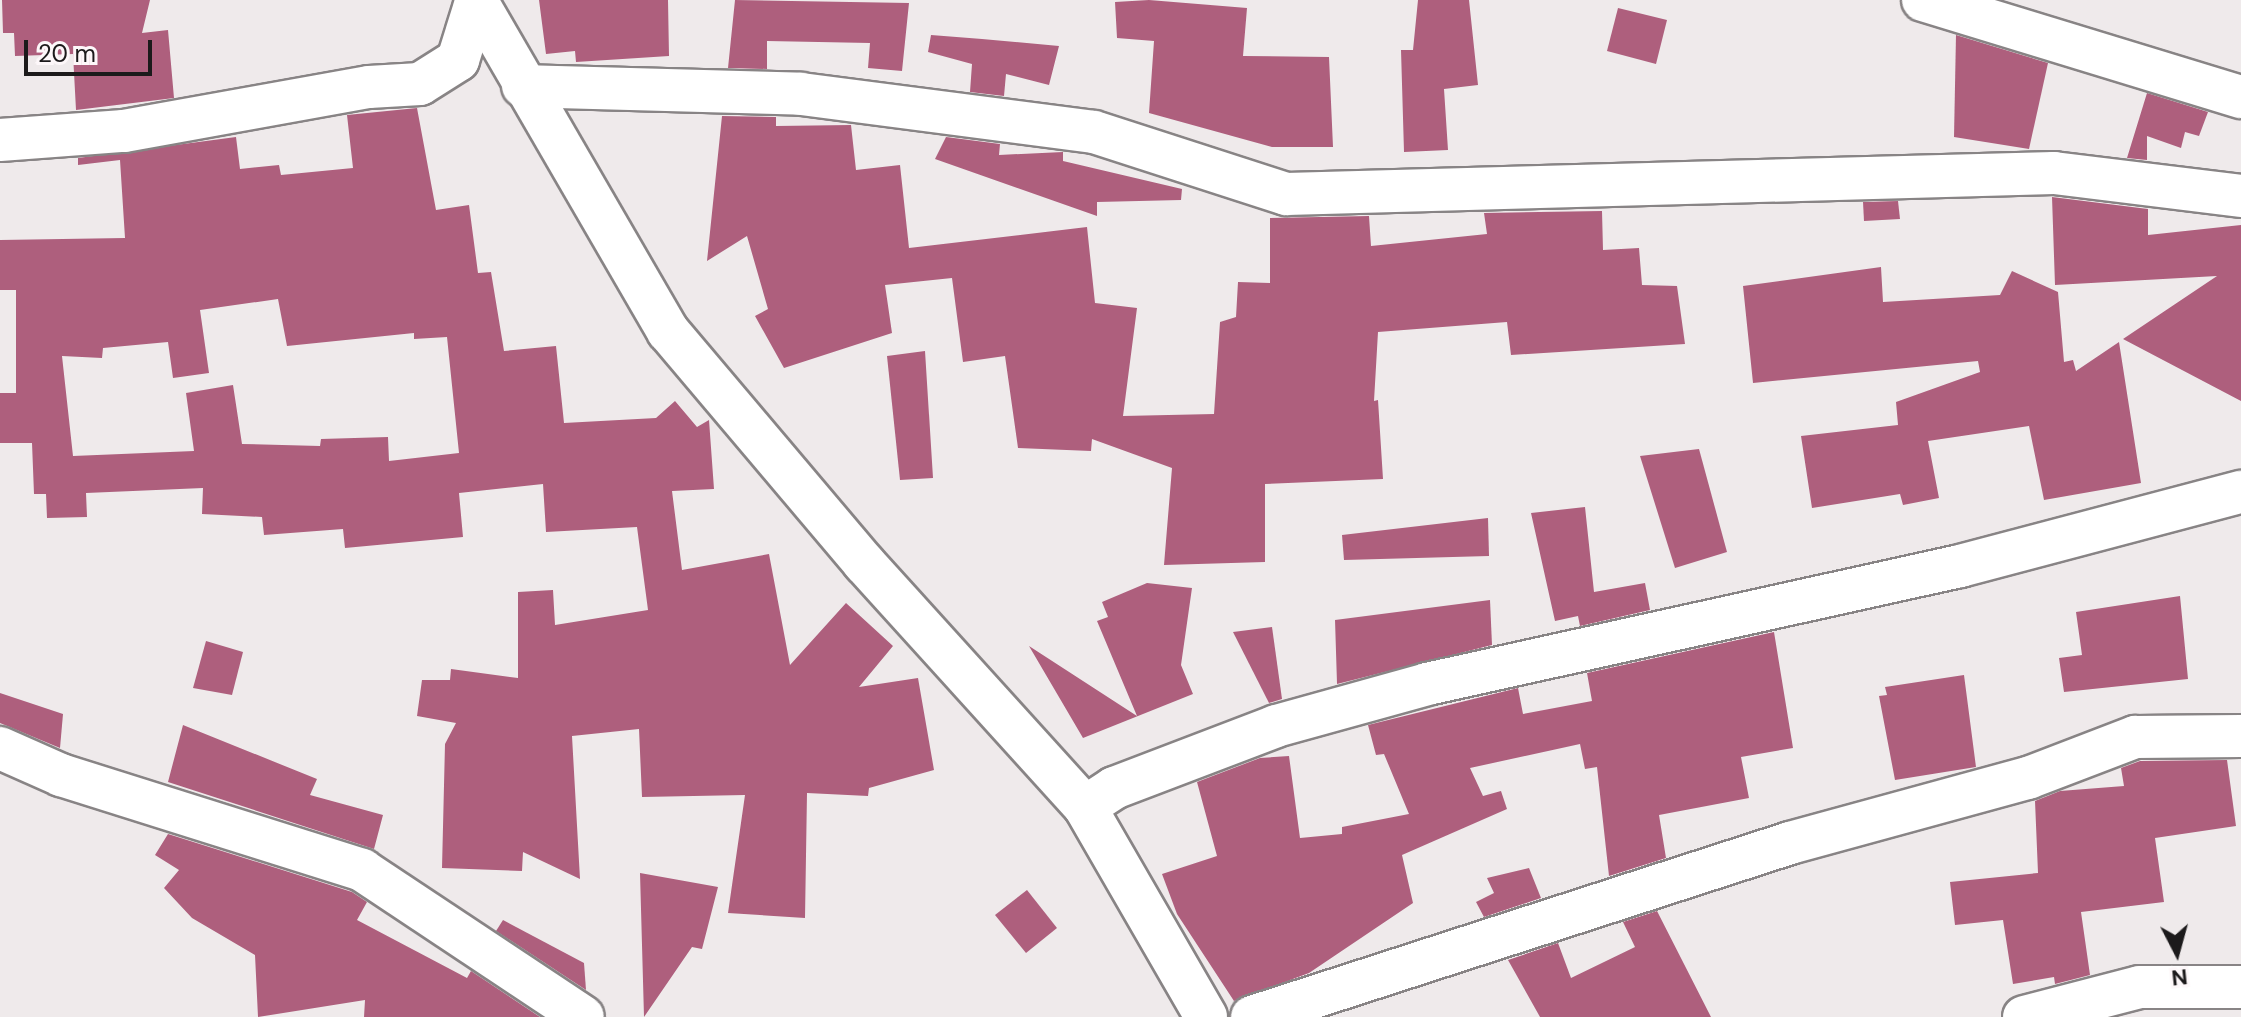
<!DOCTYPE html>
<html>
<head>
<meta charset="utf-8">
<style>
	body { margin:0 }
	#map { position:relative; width:2241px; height:1017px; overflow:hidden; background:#efeaeb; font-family:"DM Sans",sans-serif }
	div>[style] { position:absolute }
	.building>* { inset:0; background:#ae5f7d }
	.roads { filter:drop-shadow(2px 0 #888485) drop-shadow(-2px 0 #888485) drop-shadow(0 2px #888485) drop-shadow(0 -2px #888485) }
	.minor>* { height:42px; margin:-21px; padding:0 21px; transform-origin:21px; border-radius:21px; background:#fff }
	span { translate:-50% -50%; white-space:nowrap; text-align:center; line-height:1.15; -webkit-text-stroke:6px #fdf7f9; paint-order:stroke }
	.north { position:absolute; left:2137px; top:913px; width:80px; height:80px; -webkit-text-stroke:6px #fdf7f9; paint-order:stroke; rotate:174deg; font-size:22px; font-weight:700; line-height:32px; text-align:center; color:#1c1a1b }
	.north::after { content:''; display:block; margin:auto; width:28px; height:36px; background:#1c1a1b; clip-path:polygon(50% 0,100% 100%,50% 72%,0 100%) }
	.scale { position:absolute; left:24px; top:40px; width:128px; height:36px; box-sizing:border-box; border:4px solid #1c1a1b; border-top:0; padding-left:10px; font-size:24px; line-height:28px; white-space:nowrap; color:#1c1a1b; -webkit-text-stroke:6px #fdf7f9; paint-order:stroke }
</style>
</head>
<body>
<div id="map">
	<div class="building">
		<i style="clip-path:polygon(2px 0,150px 0,142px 33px,168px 30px,174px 98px,76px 110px,73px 54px,15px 56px,14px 33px,3px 33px)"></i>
		<i style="clip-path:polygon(539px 0,668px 0,669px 56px,576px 62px,575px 51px,546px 54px)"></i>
		<i style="clip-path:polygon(735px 0,909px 3px,902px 71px,868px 68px,870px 43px,767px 41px,767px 69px,728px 68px)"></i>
		<i style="clip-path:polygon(1149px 0,1247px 8px,1243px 56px,1329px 57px,1333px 147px,1272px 147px,1149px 113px,1154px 41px,1117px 38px,1115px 2px)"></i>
		<i style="clip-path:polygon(1418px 0,1469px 0,1478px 85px,1444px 89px,1448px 150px,1404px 152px,1401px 50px,1413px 50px)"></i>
		<i style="clip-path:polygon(1618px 8px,1667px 20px,1656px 64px,1607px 51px)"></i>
		<i style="clip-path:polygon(931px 35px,982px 39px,1059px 46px,1049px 85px,1006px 74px,1004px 96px,970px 92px,972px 64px,928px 52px)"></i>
		<i style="clip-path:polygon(1956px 35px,2048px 63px,2029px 149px,1954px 137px)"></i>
		<i style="clip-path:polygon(2147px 93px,2208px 112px,2199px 136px,2185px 132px,2181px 148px,2147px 136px,2147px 160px,2127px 158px)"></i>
		<i style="clip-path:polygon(evenodd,417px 108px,436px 210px,469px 205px,478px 273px,491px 272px,504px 351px,556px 346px,564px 423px,656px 418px,675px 401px,697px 427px,709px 420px,714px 489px,672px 491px,682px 570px,769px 554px,790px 665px,846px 603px,893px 646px,859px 687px,918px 678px,934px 770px,869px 788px,868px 796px,807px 793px,805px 918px,728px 913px,745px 795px,642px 797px,639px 729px,572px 736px,580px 879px,523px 852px,522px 871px,442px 868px,445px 744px,456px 723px,417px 716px,422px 680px,450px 680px,451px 669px,518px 678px,518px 592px,553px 590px,555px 625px,648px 610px,637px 527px,546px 532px,543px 484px,459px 493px,463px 537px,345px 548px,343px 529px,264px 535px,262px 517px,202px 514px,203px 488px,86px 493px,87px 517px,47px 518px,46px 494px,34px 494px,32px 443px,0 443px,0 393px,16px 393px,16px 290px,0 290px,0 240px,125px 238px,120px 160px,78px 165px,78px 158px,236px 137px,240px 169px,279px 165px,281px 175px,353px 168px,347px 115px,417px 108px,278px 299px,287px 346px,414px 333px,414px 339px,447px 337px,459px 453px,389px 461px,388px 437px,321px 439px,320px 446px,242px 444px,233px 385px,186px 393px,194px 451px,73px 456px,62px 356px,102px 358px,103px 348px,168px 342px,173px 378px,209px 373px,200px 310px,278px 299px)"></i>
		<i style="clip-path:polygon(722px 116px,776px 117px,776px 126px,851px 125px,856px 170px,900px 165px,909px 248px,1087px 227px,1095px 303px,1137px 308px,1123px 416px,1214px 414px,1220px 322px,1236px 317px,1238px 282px,1270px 283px,1270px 218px,1369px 216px,1371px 246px,1487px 234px,1484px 213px,1602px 211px,1603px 250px,1639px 248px,1642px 285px,1677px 286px,1685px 344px,1511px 355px,1507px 322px,1378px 332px,1374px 401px,1378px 400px,1383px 479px,1265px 484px,1265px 562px,1164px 565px,1172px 468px,1092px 439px,1091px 451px,1018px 448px,1005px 356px,963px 362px,952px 278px,885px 285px,892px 333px,784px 368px,755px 316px,768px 309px,747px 236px,707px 261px)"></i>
		<i style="clip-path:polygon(946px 137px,1000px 144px,999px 155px,1063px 152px,1063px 161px,1182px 189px,1181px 200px,1097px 202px,1097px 216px,935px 159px)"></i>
		<i style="clip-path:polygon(2052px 197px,2148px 209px,2148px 235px,2241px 225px,2241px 401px,2123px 339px,2217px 276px,2055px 285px)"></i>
		<i style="clip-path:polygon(1898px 201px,1900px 219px,1864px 221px,1863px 202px)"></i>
		<i style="clip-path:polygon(1881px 267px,1883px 302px,2000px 295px,2012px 271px,2058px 292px,2064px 362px,2073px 360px,2076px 371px,2119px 342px,2141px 483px,2044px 500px,2029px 426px,1928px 441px,1939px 498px,1903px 505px,1900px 494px,1812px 508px,1801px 436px,1898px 425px,1896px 402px,1980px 372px,1978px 361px,1753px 383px,1743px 286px)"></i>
		<i style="clip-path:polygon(925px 351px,933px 478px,900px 480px,887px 356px)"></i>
		<i style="clip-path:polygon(1699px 449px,1727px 552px,1675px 568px,1640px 456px)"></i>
		<i style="clip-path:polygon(1585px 507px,1594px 592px,1645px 583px,1650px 610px,1580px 626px,1578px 616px,1555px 621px,1531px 513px)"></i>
		<i style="clip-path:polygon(1488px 518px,1489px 556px,1344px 560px,1342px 535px)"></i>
		<i style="clip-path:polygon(1147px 583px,1192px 588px,1181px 665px,1193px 694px,1083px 738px,1029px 646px,1137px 716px,1097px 621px,1108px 617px,1102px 602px)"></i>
		<i style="clip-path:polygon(2180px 596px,2188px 679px,2064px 692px,2059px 658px,2082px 655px,2076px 612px)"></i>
		<i style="clip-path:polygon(1490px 600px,1492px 645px,1337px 684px,1335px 620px)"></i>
		<i style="clip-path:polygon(1272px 627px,1282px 699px,1269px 703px,1233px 632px)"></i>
		<i style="clip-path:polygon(1774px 632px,1793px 748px,1741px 757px,1749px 798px,1659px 815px,1666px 858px,1609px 876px,1597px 767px,1585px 769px,1580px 744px,1470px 768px,1483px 796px,1501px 791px,1507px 809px,1402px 855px,1413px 903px,1309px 973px,1234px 1001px,1177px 914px,1162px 874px,1217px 856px,1197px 782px,1260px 758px,1289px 756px,1300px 838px,1342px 834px,1342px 827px,1409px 814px,1384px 754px,1376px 755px,1368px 725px,1518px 688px,1523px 714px,1592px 701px,1587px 673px)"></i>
		<i style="clip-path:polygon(206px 641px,243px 652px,232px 695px,193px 688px)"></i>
		<i style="clip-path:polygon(1964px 675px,1976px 767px,1895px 780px,1879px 696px,1887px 695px,1885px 687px)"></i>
		<i style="clip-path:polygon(0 693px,63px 714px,60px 748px,0 723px)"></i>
		<i style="clip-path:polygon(183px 725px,317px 779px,310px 795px,383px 815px,374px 849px,168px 782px)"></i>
		<i style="clip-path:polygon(2227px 760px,2236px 826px,2155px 838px,2164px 902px,2081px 912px,2090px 975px,2055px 984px,2054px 977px,2013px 984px,2003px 920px,1955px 925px,1950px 882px,2038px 873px,2035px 801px,2060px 791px,2124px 786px,2121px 768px,2140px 761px)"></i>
		<i style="clip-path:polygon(168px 834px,352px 892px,367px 902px,357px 920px,467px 978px,471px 971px,540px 1017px,364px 1017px,365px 1000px,258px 1017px,255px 955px,192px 918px,164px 888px,179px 870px,155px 855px)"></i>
		<i style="clip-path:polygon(1529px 868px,1541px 898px,1484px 917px,1476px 902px,1494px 893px,1487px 878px)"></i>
		<i style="clip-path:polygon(640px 873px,718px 887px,702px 949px,692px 947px,644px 1017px)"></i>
		<i style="clip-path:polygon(1027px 890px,1057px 928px,1026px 953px,995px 915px)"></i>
		<i style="clip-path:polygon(1657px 911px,1711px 1017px,1540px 1017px,1508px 960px,1558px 943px,1571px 978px,1635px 947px,1623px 922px)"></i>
		<i style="clip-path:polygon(503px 920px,584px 963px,586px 990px,496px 931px)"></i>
	</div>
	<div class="roads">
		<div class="minor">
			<i style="left:476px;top:0;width:383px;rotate:59.9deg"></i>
			<i style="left:668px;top:331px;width:304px;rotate:49.8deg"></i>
			<i style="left:864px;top:563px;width:329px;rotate:47.8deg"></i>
			<i style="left:1085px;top:807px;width:242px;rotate:60deg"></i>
			<i style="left:1923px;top:0;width:332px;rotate:17deg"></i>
			<i style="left:523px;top:86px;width:278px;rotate:1.6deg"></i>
			<i style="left:801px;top:94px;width:295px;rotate:7.4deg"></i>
			<i style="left:1094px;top:132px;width:202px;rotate:17.9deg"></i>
			<i style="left:1286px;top:194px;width:768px;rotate:-1.57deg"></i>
			<i style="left:2054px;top:173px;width:188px;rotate:7deg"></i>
			<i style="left:0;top:140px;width:124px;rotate:-4.2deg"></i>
			<i style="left:124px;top:131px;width:249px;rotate:-10.2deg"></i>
			<i style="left:369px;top:87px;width:51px;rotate:-3.4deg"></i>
			<i style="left:420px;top:84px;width:45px;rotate:-32.3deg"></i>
			<i style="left:458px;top:60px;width:61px;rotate:-72.8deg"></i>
			<i style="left:0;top:748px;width:67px;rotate:23.9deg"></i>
			<i style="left:61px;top:775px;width:316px;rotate:17.5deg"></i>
			<i style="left:362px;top:870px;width:265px;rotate:33.6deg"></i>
			<i style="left:1085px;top:807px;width:35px;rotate:-33deg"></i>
			<i style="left:1114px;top:788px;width:173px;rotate:-20.9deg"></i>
			<i style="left:1276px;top:726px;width:157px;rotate:-15.5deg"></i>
			<i style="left:1427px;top:684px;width:546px;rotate:-12.48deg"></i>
			<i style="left:1960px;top:566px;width:291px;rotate:-14.8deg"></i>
			<i style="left:1252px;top:1017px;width:565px;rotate:-17.92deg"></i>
			<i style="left:1790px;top:843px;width:247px;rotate:-15.3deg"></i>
			<i style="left:2028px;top:778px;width:115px;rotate:-21deg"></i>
			<i style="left:2135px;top:737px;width:106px;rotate:-0.5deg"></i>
			<i style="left:2024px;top:1017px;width:120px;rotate:-14.5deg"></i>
			<i style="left:2140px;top:987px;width:101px"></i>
		</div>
	</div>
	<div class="north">N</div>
	<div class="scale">20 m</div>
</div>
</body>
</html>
